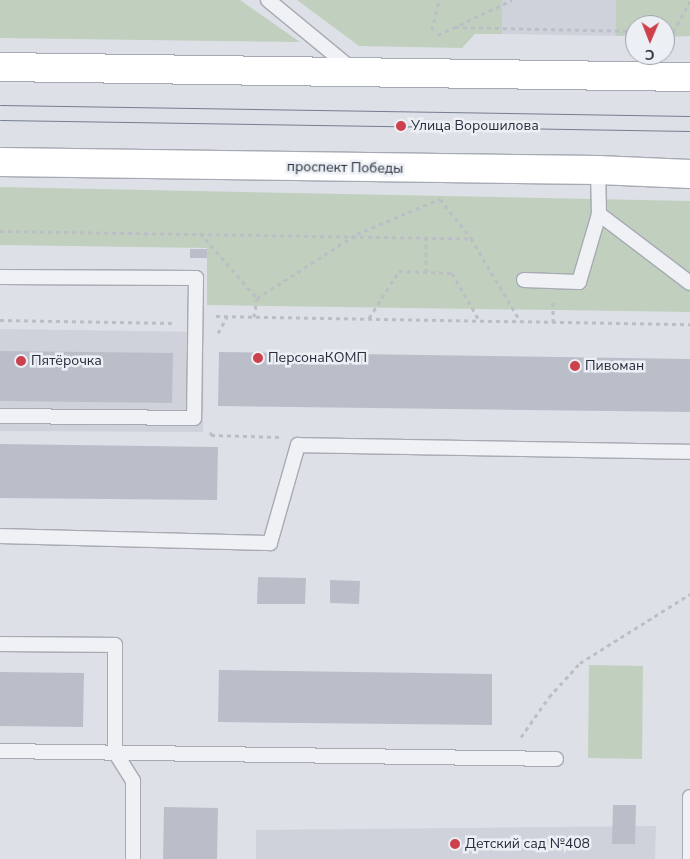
<!DOCTYPE html>
<html>
<head>
<meta charset="utf-8">
<style>
	body { margin:0 }
	#map { position:relative; width:690px; height:859px; overflow:hidden; background:#dde0e6; font-family:"Nunito Sans",sans-serif }
	div>[style] { position:absolute }
	.built>* { inset:0; background:#cfd2db }
	.green>* { inset:0; background:#c1d0be }
	.building>* { inset:0; background:#babec9 }
	.path>* { height:3px; margin-top:-1.5px; transform-origin:0; background:repeating-linear-gradient(90deg,#bbbec5 0 4px,transparent 0 8px) }
	.roads { filter:drop-shadow(1px 0 #a6aab3) drop-shadow(-1px 0 #a6aab3) drop-shadow(0 1px #a6aab3) drop-shadow(0 -1px #a6aab3) }
	.service>* { height:14px; margin:-7px; padding:0 7px; transform-origin:7px; border-radius:7px; background:#eff1f5 }
	.primary>* { height:28px; margin:-14px; padding:0 14px; transform-origin:14px; border-radius:14px; background:#fff }
	.tram>* { height:1px; margin:-0.5px; padding:0 0.5px; transform-origin:0.5px; border-radius:0.5px; background:#767e90 }
	.dots>* { width:14px; height:14px; translate:-50% -50%; box-sizing:border-box; border:2px solid #eceff4; border-radius:50% }
	span { translate:-50% -50%; white-space:nowrap; text-align:center; line-height:1.15; -webkit-text-stroke:5px #eceff4; paint-order:stroke }
	.poi-label { font-size:14px; color:#262d3d }
	.left { translate:0 -50%; text-align:left }
	.street-label { font-size:14px; color:#262d3d }
	.north { position:absolute; left:625px; top:15px; width:50px; height:50px; box-sizing:border-box; background:#eceff4; border:1px solid #9da1ab; border-radius:50%; rotate:181deg; font-size:14px; font-weight:700; line-height:20px; text-align:center; color:#262d3d }
	.north::after { content:''; display:block; margin:auto; width:18px; height:22px; background:#cc414b; clip-path:polygon(50% 0,100% 100%,50% 72%,0 100%) }
</style>
</head>
<body>
<div id="map">
	<div class="built">
		<i style="clip-path:polygon(502px 0,616px 0,616px 36px,502px 34px)"></i>
		<i style="clip-path:polygon(0 329px,204px 332px,203px 432px,0 431px)"></i>
		<i style="clip-path:polygon(656px 826px,655px 859px,256px 859px,256px 830px)"></i>
	</div>
	<div class="green">
		<i style="clip-path:polygon(0 0,240px 0,300px 42px,0 38px)"></i>
		<i style="clip-path:polygon(297px 0,502px 0,502px 34px,475px 34px,462px 48px,359px 46px)"></i>
		<i style="clip-path:polygon(616px 0,690px 0,690px 36px,665px 37px,665px 25px,635px 25px,635px 36px,616px 36px)"></i>
		<i style="clip-path:polygon(0 187px,690px 201px,690px 312px,207px 305px,207px 248px,0 245px)"></i>
		<i style="clip-path:polygon(589px 665px,643px 666px,642px 759px,588px 758px)"></i>
	</div>
	<div class="building">
		<i style="clip-path:polygon(190px 249px,207px 249px,207px 258px,190px 258px)"></i>
		<i style="clip-path:polygon(0 351px,173px 353px,172px 403px,0 401px)"></i>
		<i style="clip-path:polygon(219px 352px,690px 359px,690px 412px,218px 406px)"></i>
		<i style="clip-path:polygon(0 444px,218px 447px,217px 500px,0 498px)"></i>
		<i style="clip-path:polygon(258px 577px,306px 578px,305px 604px,257px 604px)"></i>
		<i style="clip-path:polygon(330px 580px,360px 581px,359px 604px,330px 603px)"></i>
		<i style="clip-path:polygon(219px 670px,492px 674px,492px 725px,218px 722px)"></i>
		<i style="clip-path:polygon(0 672px,84px 673px,83px 727px,0 726px)"></i>
		<i style="clip-path:polygon(613px 805px,636px 805px,635px 844px,612px 844px)"></i>
		<i style="clip-path:polygon(164px 807px,218px 808px,217px 859px,163px 859px)"></i>
	</div>
	<div class="path">
		<i style="left:455px;top:27px;width:180px;rotate:1.3deg"></i>
		<i style="left:432px;top:30px;width:31px;rotate:-77deg"></i>
		<i style="left:665px;top:31px;width:8px;rotate:7deg"></i>
		<i style="left:673px;top:32px;width:35px;rotate:-61deg"></i>
		<i style="left:438px;top:35px;width:82px;rotate:-25.3deg"></i>
		<i style="left:0;top:231px;width:471px;rotate:0.9deg"></i>
		<i style="left:200px;top:233px;width:86px;rotate:48.8deg"></i>
		<i style="left:426px;top:272px;width:34px;rotate:-90deg"></i>
		<i style="left:216px;top:316px;width:474px;rotate:1deg"></i>
		<i style="left:254px;top:317px;width:19px;rotate:-81deg"></i>
		<i style="left:257px;top:298px;width:119px;rotate:-32.6deg"></i>
		<i style="left:357px;top:234px;width:90px;rotate:-22.9deg"></i>
		<i style="left:440px;top:199px;width:50px;rotate:51.5deg"></i>
		<i style="left:471px;top:238px;width:96px;rotate:59.4deg"></i>
		<i style="left:369px;top:318px;width:56px;rotate:-57.4deg"></i>
		<i style="left:399px;top:271px;width:53px;rotate:2.2deg"></i>
		<i style="left:452px;top:273px;width:54px;rotate:60.1deg"></i>
		<i style="left:0;top:320px;width:174px;rotate:1deg"></i>
		<i style="left:553px;top:322px;width:20px;rotate:-90deg"></i>
		<i style="left:218px;top:333px;width:18px;rotate:-61deg"></i>
		<i style="left:211px;top:432px;width:3px;rotate:90deg"></i>
		<i style="left:211px;top:435px;width:68px;rotate:1.7deg"></i>
		<i style="left:521px;top:737px;width:49px;rotate:-55deg"></i>
		<i style="left:549px;top:697px;width:46px;rotate:-47.6deg"></i>
		<i style="left:580px;top:663px;width:130px;rotate:-32.1deg"></i>
	</div>
	<div class="roads">
		<div class="service">
			<i style="left:268px;top:0;width:110px;rotate:39.5deg"></i>
			<i style="left:599px;top:214px;width:114px;rotate:37.2deg"></i>
			<i style="left:0;top:277px;width:196px;rotate:0.3deg"></i>
			<i style="left:196px;top:278px;width:140px;rotate:90.8deg"></i>
			<i style="left:194px;top:418px;width:194px;rotate:-179.4deg"></i>
			<i style="left:524px;top:280px;width:55px;rotate:2.1deg"></i>
			<i style="left:579px;top:282px;width:71px;rotate:-73.6deg"></i>
			<i style="left:599px;top:214px;width:44px;rotate:-91.3deg"></i>
			<i style="left:0;top:536px;width:270px;rotate:1.5deg"></i>
			<i style="left:270px;top:543px;width:102px;rotate:-74.1deg"></i>
			<i style="left:298px;top:445px;width:392px;rotate:1deg"></i>
			<i style="left:0;top:644px;width:115px;rotate:0.5deg"></i>
			<i style="left:115px;top:645px;width:107px;rotate:90deg"></i>
			<i style="left:115px;top:752px;width:34px;rotate:58deg"></i>
			<i style="left:133px;top:781px;width:78px;rotate:90deg"></i>
			<i style="left:0;top:751px;width:556px;rotate:0.82deg"></i>
			<i style="left:690px;top:859px;width:62px;rotate:-90deg"></i>
		</div>
		<div class="primary">
			<i style="left:0;top:67px;width:690px;rotate:0.83deg"></i>
			<i style="left:0;top:162px;width:598px;rotate:0.77deg"></i>
			<i style="left:598px;top:170px;width:92px;rotate:2.5deg"></i>
		</div>
	</div>
	<div class="tram">
		<i style="left:0;top:105px;width:690px;rotate:0.91deg"></i>
		<i style="left:0;top:120px;width:690px;rotate:0.91deg"></i>
	</div>
	<div class="dots">
		<i style="left:401px;top:126px;background:#cc414b"></i>
		<i style="left:258px;top:358px;background:#cc414b"></i>
		<i style="left:21px;top:361px;background:#cc414b"></i>
		<i style="left:575px;top:366px;background:#cc414b"></i>
		<i style="left:455px;top:844px;background:#cc414b"></i>
	</div>
	<div class="poi-label">
		<span class="left" style="left:411px;top:126px">Улица Ворошилова</span>
		<span class="left" style="left:268px;top:358px">ПерсонаКОМП</span>
		<span class="left" style="left:31px;top:361px">Пятёрочка</span>
		<span class="left" style="left:585px;top:366px">Пивоман</span>
		<span class="left" style="left:465px;top:844px">Детский сад №408</span>
	</div>
	<div class="street-label">
		<span style="left:345px;top:168px;rotate:1deg">проспект Победы</span>
	</div>
	<div class="north">С</div>
</div>
</body>
</html>
